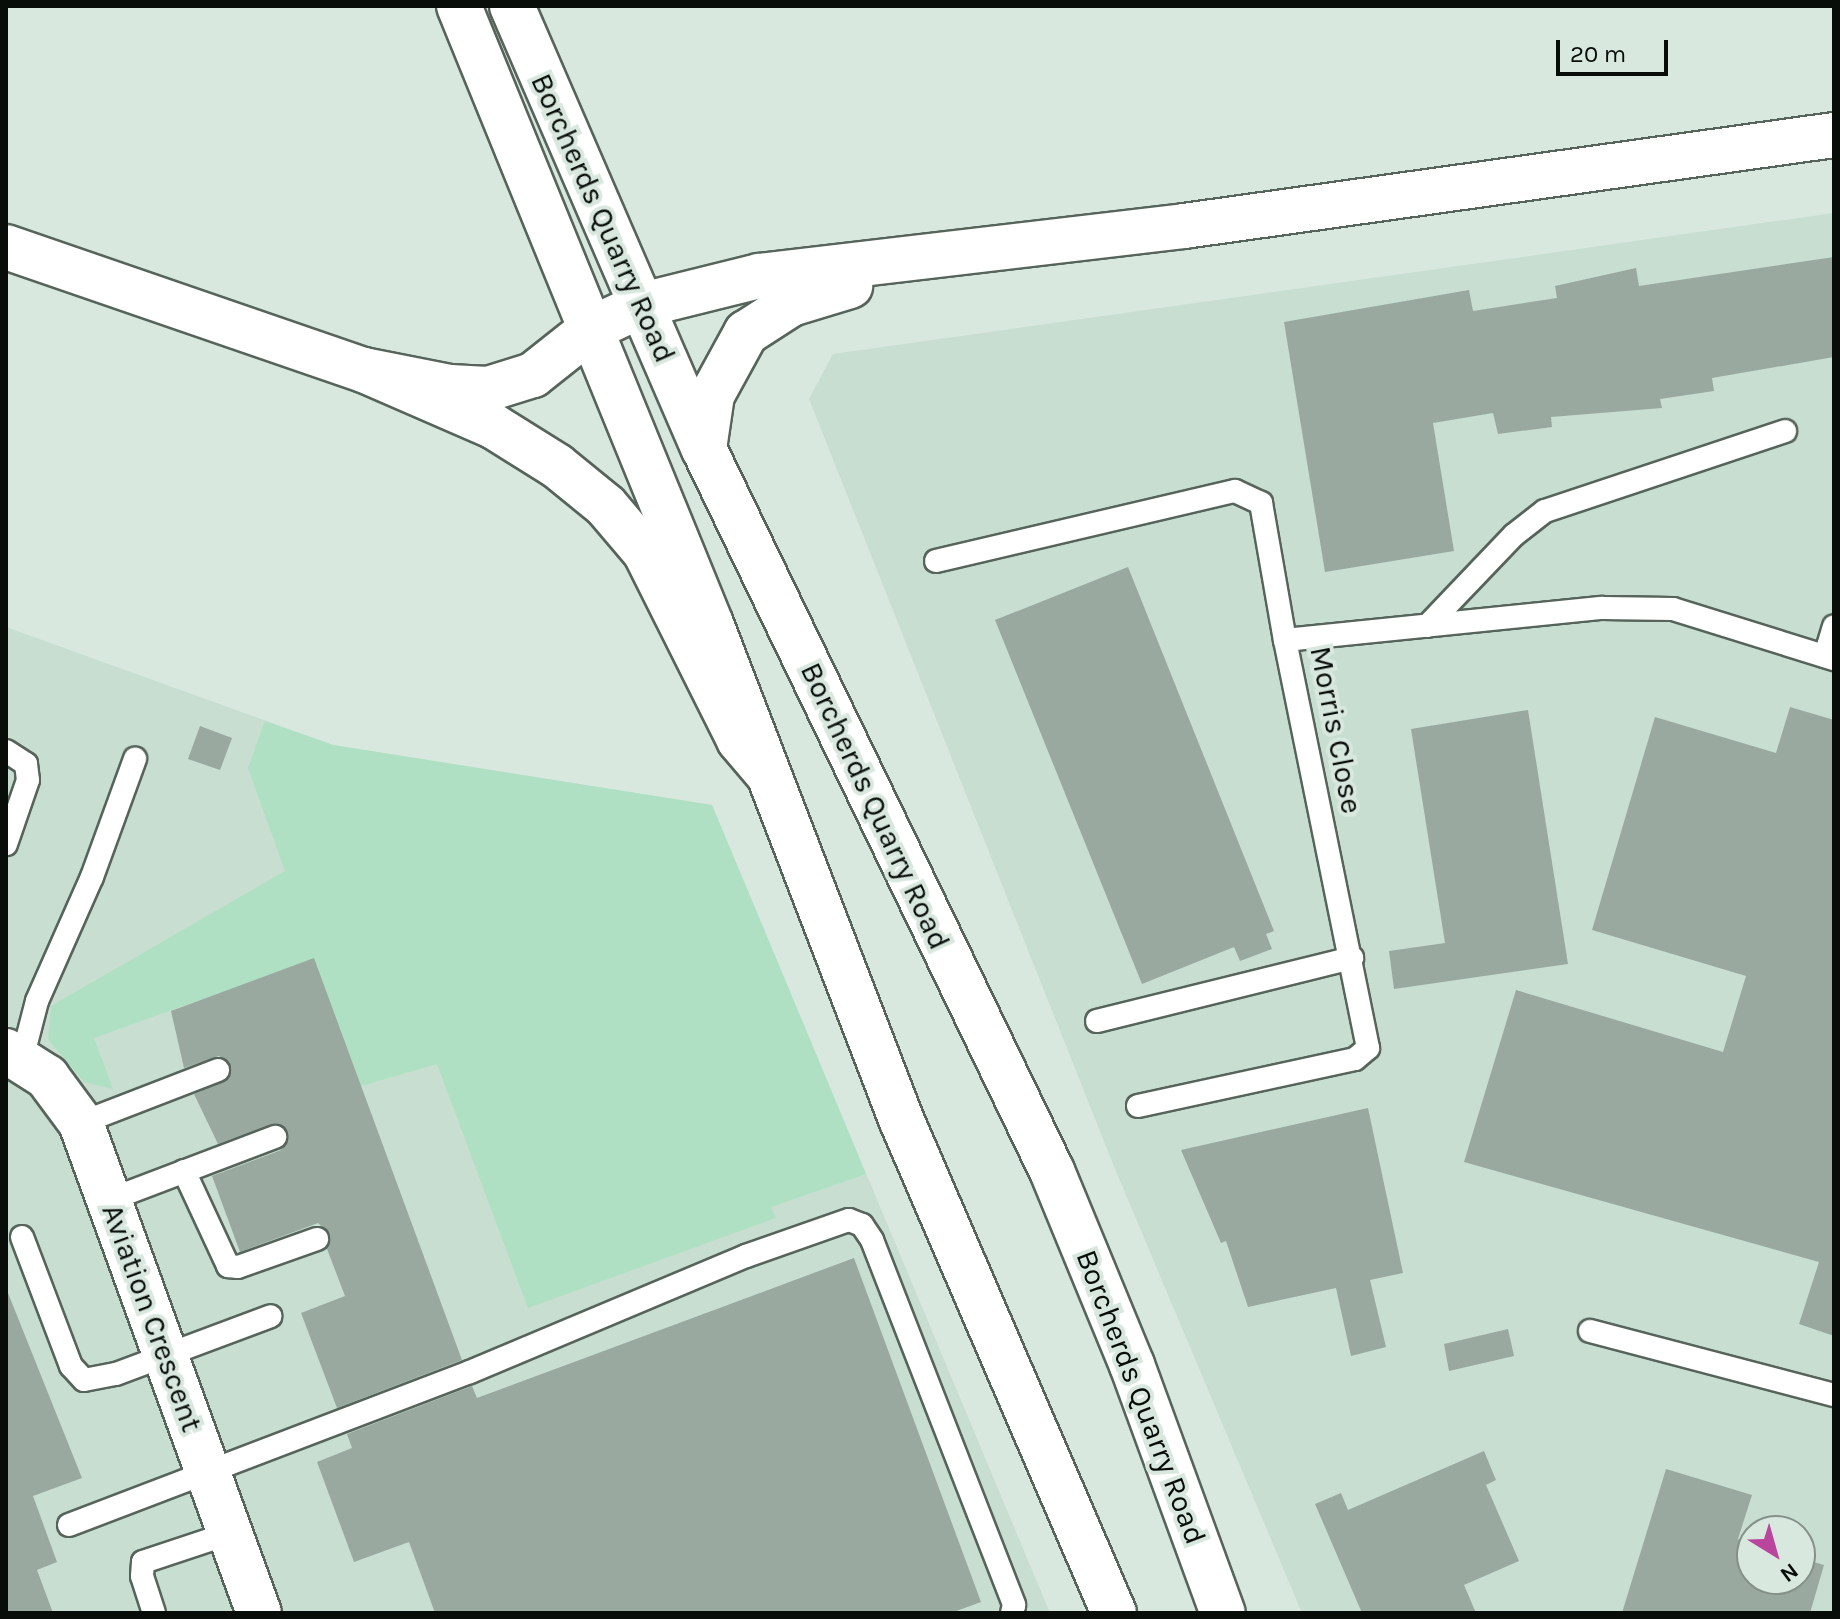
<!DOCTYPE html>
<html>
<head>
<meta charset="utf-8">
<style>
	body { margin:0 }
	#map { position:relative; width:1840px; height:1619px; overflow:hidden; background:#d8e8de; font-family:Karla,sans-serif }
	div>[style] { position:absolute }
	.built>* { inset:0; background:#c7ded0 }
	.green>* { inset:0; background:#afe0c3 }
	.building>* { inset:0; background:#9aa9a0 }
	.roads { filter:drop-shadow(2px 0 #56645b) drop-shadow(-2px 0 #56645b) drop-shadow(0 2px #56645b) drop-shadow(0 -2px #56645b) }
	.lane>* { height:22px; margin:-11px; padding:0 11px; transform-origin:11px; border-radius:11px; background:#fff }
	.street>* { height:44px; margin:-22px; padding:0 22px; transform-origin:22px; border-radius:22px; background:#fff }
	.secondary>* { height:44px; margin:-22px; padding:0 22px; transform-origin:22px; border-radius:22px; background:#fff }
	.highway>* { height:44px; margin:-22px; padding:0 22px; transform-origin:22px; border-radius:22px; background:#fff }
	span { translate:-50% -50%; white-space:nowrap; text-align:center; line-height:1.15; -webkit-text-stroke:8px #d8e8de; paint-order:stroke }
	.street-label { font-size:30px; color:#080d0a }
	.frame { position:absolute; inset:0; border:8px solid #080d0a; pointer-events:none }
	.north { position:absolute; left:1736px; top:1515px; width:80px; height:80px; box-sizing:border-box; background:#d8e8de; border:2px solid #859089; border-radius:50%; rotate:143deg; font-size:22px; font-weight:700; line-height:32px; text-align:center; color:#080d0a }
	.north::after { content:''; display:block; margin:auto; width:28px; height:36px; background:#ba459c; clip-path:polygon(50% 0,100% 100%,50% 72%,0 100%) }
	.scale { position:absolute; left:1556px; top:40px; width:112px; height:36px; box-sizing:border-box; border:4px solid #080d0a; border-top:0; padding-left:10px; font-size:24px; line-height:28px; white-space:nowrap; color:#080d0a; -webkit-text-stroke:6px #d8e8de; paint-order:stroke }
</style>
</head>
<body>
<div id="map">
	<div class="built">
		<i style="clip-path:polygon(evenodd,1834px 213px,1834px 1613px,1302px 1613px,1113px 1164px,809px 399px,833px 354px,1834px 213px,1752px 1531px,1800px 1531px,1800px 1579px,1752px 1579px,1752px 1531px)"></i>
		<i style="clip-path:polygon(6px 627px,333px 745px,712px 805px,1050px 1613px,6px 1613px)"></i>
	</div>
	<div class="green">
		<i style="clip-path:polygon(265px 721px,333px 745px,712px 805px,866px 1174px,771px 1207px,776px 1218px,528px 1308px,437px 1064px,361px 1086px,314px 959px,94px 1038px,113px 1089px,84px 1082px,48px 1039px,51px 1006px,285px 871px,248px 768px)"></i>
	</div>
	<div class="building">
		<i style="clip-path:polygon(1834px 257px,1834px 357px,1712px 378px,1714px 391px,1660px 399px,1662px 408px,1551px 417px,1552px 427px,1498px 434px,1493px 413px,1433px 423px,1454px 551px,1325px 572px,1284px 322px,1469px 290px,1473px 311px,1557px 298px,1555px 286px,1636px 268px,1639px 286px)"></i>
		<i style="clip-path:polygon(1128px 567px,1274px 931px,1266px 934px,1272px 949px,1240px 961px,1234px 947px,1142px 984px,995px 620px)"></i>
		<i style="clip-path:polygon(1790px 707px,1834px 720px,1834px 1336px,1799px 1324px,1819px 1262px,1464px 1162px,1516px 990px,1723px 1052px,1746px 976px,1592px 930px,1655px 717px,1776px 753px)"></i>
		<i style="clip-path:polygon(1528px 710px,1568px 964px,1394px 989px,1389px 951px,1445px 943px,1411px 729px)"></i>
		<i style="clip-path:polygon(200px 726px,232px 738px,220px 770px,188px 759px)"></i>
		<i style="clip-path:polygon(314px 958px,462px 1360px,337px 1408px,301px 1313px,345px 1296px,327px 1249px,330px 1234px,318px 1223px,240px 1252px,212px 1176px,281px 1150px,288px 1131px,271px 1124px,218px 1144px,194px 1094px,228px 1079px,231px 1066px,219px 1056px,184px 1068px,171px 1011px)"></i>
		<i style="clip-path:polygon(1368px 1108px,1403px 1273px,1370px 1280px,1386px 1347px,1351px 1356px,1336px 1288px,1248px 1307px,1226px 1241px,1221px 1243px,1181px 1150px)"></i>
		<i style="clip-path:polygon(854px 1258px,981px 1602px,951px 1613px,435px 1613px,409px 1542px,354px 1562px,317px 1462px,352px 1448px,347px 1434px,472px 1386px,477px 1398px)"></i>
		<i style="clip-path:polygon(6px 1288px,82px 1478px,33px 1496px,57px 1562px,37px 1570px,53px 1613px,6px 1613px)"></i>
		<i style="clip-path:polygon(1508px 1329px,1514px 1356px,1449px 1371px,1444px 1344px)"></i>
		<i style="clip-path:polygon(1484px 1451px,1496px 1480px,1486px 1485px,1519px 1561px,1464px 1585px,1476px 1613px,1362px 1613px,1315px 1504px,1341px 1493px,1348px 1510px)"></i>
		<i style="clip-path:polygon(1666px 1469px,1752px 1495px,1738px 1539px,1752px 1543px,1752px 1579px,1800px 1579px,1800px 1558px,1824px 1565px,1810px 1613px,1622px 1613px)"></i>
	</div>
	<div class="roads">
		<div class="lane">
			<i style="left:936px;top:561px;width:307px;rotate:-13.2deg"></i>
			<i style="left:1235px;top:491px;width:29px;rotate:25deg"></i>
			<i style="left:1261px;top:503px;width:139px;rotate:80.1deg"></i>
			<i style="left:1427px;top:626px;width:126px;rotate:-46.3deg"></i>
			<i style="left:1514px;top:535px;width:39px;rotate:-38deg"></i>
			<i style="left:1545px;top:511px;width:253px;rotate:-18.4deg"></i>
			<i style="left:1825px;top:656px;width:31px;rotate:-73deg"></i>
			<i style="left:6px;top:751px;width:24px;rotate:33deg"></i>
			<i style="left:26px;top:764px;width:16px;rotate:83deg"></i>
			<i style="left:28px;top:780px;width:68px;rotate:109deg"></i>
			<i style="left:1097px;top:1021px;width:263px;rotate:-13.9deg"></i>
			<i style="left:22px;top:1059px;width:60px;rotate:-75.5deg"></i>
			<i style="left:37px;top:1001px;width:136px;rotate:-66.1deg"></i>
			<i style="left:92px;top:877px;width:126px;rotate:-70deg"></i>
			<i style="left:1138px;top:1106px;width:222px;rotate:-12.2deg"></i>
			<i style="left:1355px;top:1059px;width:17px;rotate:-40deg"></i>
			<i style="left:1368px;top:1048px;width:416px;rotate:-101.5deg"></i>
			<i style="left:1285px;top:640px;width:319px;rotate:-5.8deg"></i>
			<i style="left:1602px;top:608px;width:71px;rotate:0.8deg"></i>
			<i style="left:1673px;top:609px;width:169px;rotate:17.3deg"></i>
			<i style="left:81px;top:1123px;width:147px;rotate:-21.1deg"></i>
			<i style="left:184px;top:1171px;width:105px;rotate:65.1deg"></i>
			<i style="left:228px;top:1266px;width:10px;rotate:6deg"></i>
			<i style="left:238px;top:1267px;width:84px;rotate:-19.5deg"></i>
			<i style="left:109px;top:1200px;width:178px;rotate:-20.8deg"></i>
			<i style="left:22px;top:1237px;width:138px;rotate:69.2deg"></i>
			<i style="left:71px;top:1366px;width:19px;rotate:47deg"></i>
			<i style="left:84px;top:1380px;width:33px;rotate:-11deg"></i>
			<i style="left:116px;top:1374px;width:165px;rotate:-20.5deg"></i>
			<i style="left:1590px;top:1331px;width:252px;rotate:14.7deg"></i>
			<i style="left:69px;top:1525px;width:429px;rotate:-20.9deg"></i>
			<i style="left:470px;top:1372px;width:299px;rotate:-22.8deg"></i>
			<i style="left:746px;top:1256px;width:109px;rotate:-19.3deg"></i>
			<i style="left:849px;top:1220px;width:14px;rotate:21deg"></i>
			<i style="left:862px;top:1225px;width:18px;rotate:56deg"></i>
			<i style="left:872px;top:1240px;width:392px;rotate:68.7deg"></i>
			<i style="left:1014px;top:1605px;width:8px;rotate:104deg"></i>
			<i style="left:154px;top:1613px;width:39px;rotate:-108deg"></i>
			<i style="left:142px;top:1576px;width:14px;rotate:-86deg"></i>
			<i style="left:143px;top:1562px;width:92px;rotate:-18.4deg"></i>
		</div>
		<div class="street">
			<i style="left:6px;top:1051px;width:49px;rotate:32.4deg"></i>
			<i style="left:47px;top:1077px;width:57px;rotate:53.5deg"></i>
			<i style="left:81px;top:1123px;width:521px;rotate:70.04deg"></i>
		</div>
		<div class="secondary">
			<i style="left:459px;top:6px;width:667px;rotate:67.82deg"></i>
			<i style="left:711px;top:624px;width:530px;rotate:69deg"></i>
			<i style="left:901px;top:1119px;width:538px;rotate:66.68deg"></i>
			<i style="left:512px;top:6px;width:483px;rotate:66.6deg"></i>
			<i style="left:704px;top:449px;width:801px;rotate:64.27deg"></i>
			<i style="left:1052px;top:1171px;width:210px;rotate:67.6deg"></i>
			<i style="left:1132px;top:1365px;width:264px;rotate:69.9deg"></i>
		</div>
		<div class="highway">
			<i style="left:6px;top:247px;width:379px;rotate:19deg"></i>
			<i style="left:364px;top:370px;width:141px;rotate:23.5deg"></i>
			<i style="left:493px;top:426px;width:75px;rotate:32deg"></i>
			<i style="left:557px;top:466px;width:63px;rotate:39.2deg"></i>
			<i style="left:606px;top:506px;width:60px;rotate:49.7deg"></i>
			<i style="left:645px;top:552px;width:210px;rotate:63.4deg"></i>
			<i style="left:739px;top:740px;width:43px;rotate:49.7deg"></i>
			<i style="left:364px;top:370px;width:88px;rotate:11.2deg"></i>
			<i style="left:450px;top:387px;width:38px;rotate:3deg"></i>
			<i style="left:488px;top:389px;width:47px;rotate:-17.3deg"></i>
			<i style="left:533px;top:375px;width:74px;rotate:-38.4deg"></i>
			<i style="left:591px;top:329px;width:56px;rotate:-25.2deg"></i>
			<i style="left:642px;top:305px;width:121px;rotate:-13.9deg"></i>
			<i style="left:759px;top:276px;width:428px;rotate:-6.7deg"></i>
			<i style="left:1184px;top:226px;width:656px;rotate:-7.97deg"></i>
			<i style="left:704px;top:449px;width:55px;rotate:-81.6deg"></i>
			<i style="left:712px;top:395px;width:71px;rotate:-61.3deg"></i>
			<i style="left:746px;top:333px;width:54px;rotate:-32.8deg"></i>
			<i style="left:791px;top:304px;width:62px;rotate:-17deg"></i>
		</div>
	</div>
	<div class="street-label">
		<span style="left:603px;top:218px;rotate:66deg">Borcherds Quarry Road</span>
		<span style="left:1336px;top:730px;rotate:79deg">Morris Close</span>
		<span style="left:875px;top:806px;rotate:65deg">Borcherds Quarry Road</span>
		<span style="left:152px;top:1318px;rotate:70deg">Aviation Crescent</span>
		<span style="left:1141px;top:1397px;rotate:69deg">Borcherds Quarry Road</span>
	</div>
	<div class="frame"></div>
	<div class="north">N</div>
	<div class="scale">20 m</div>
</div>
</body>
</html>
